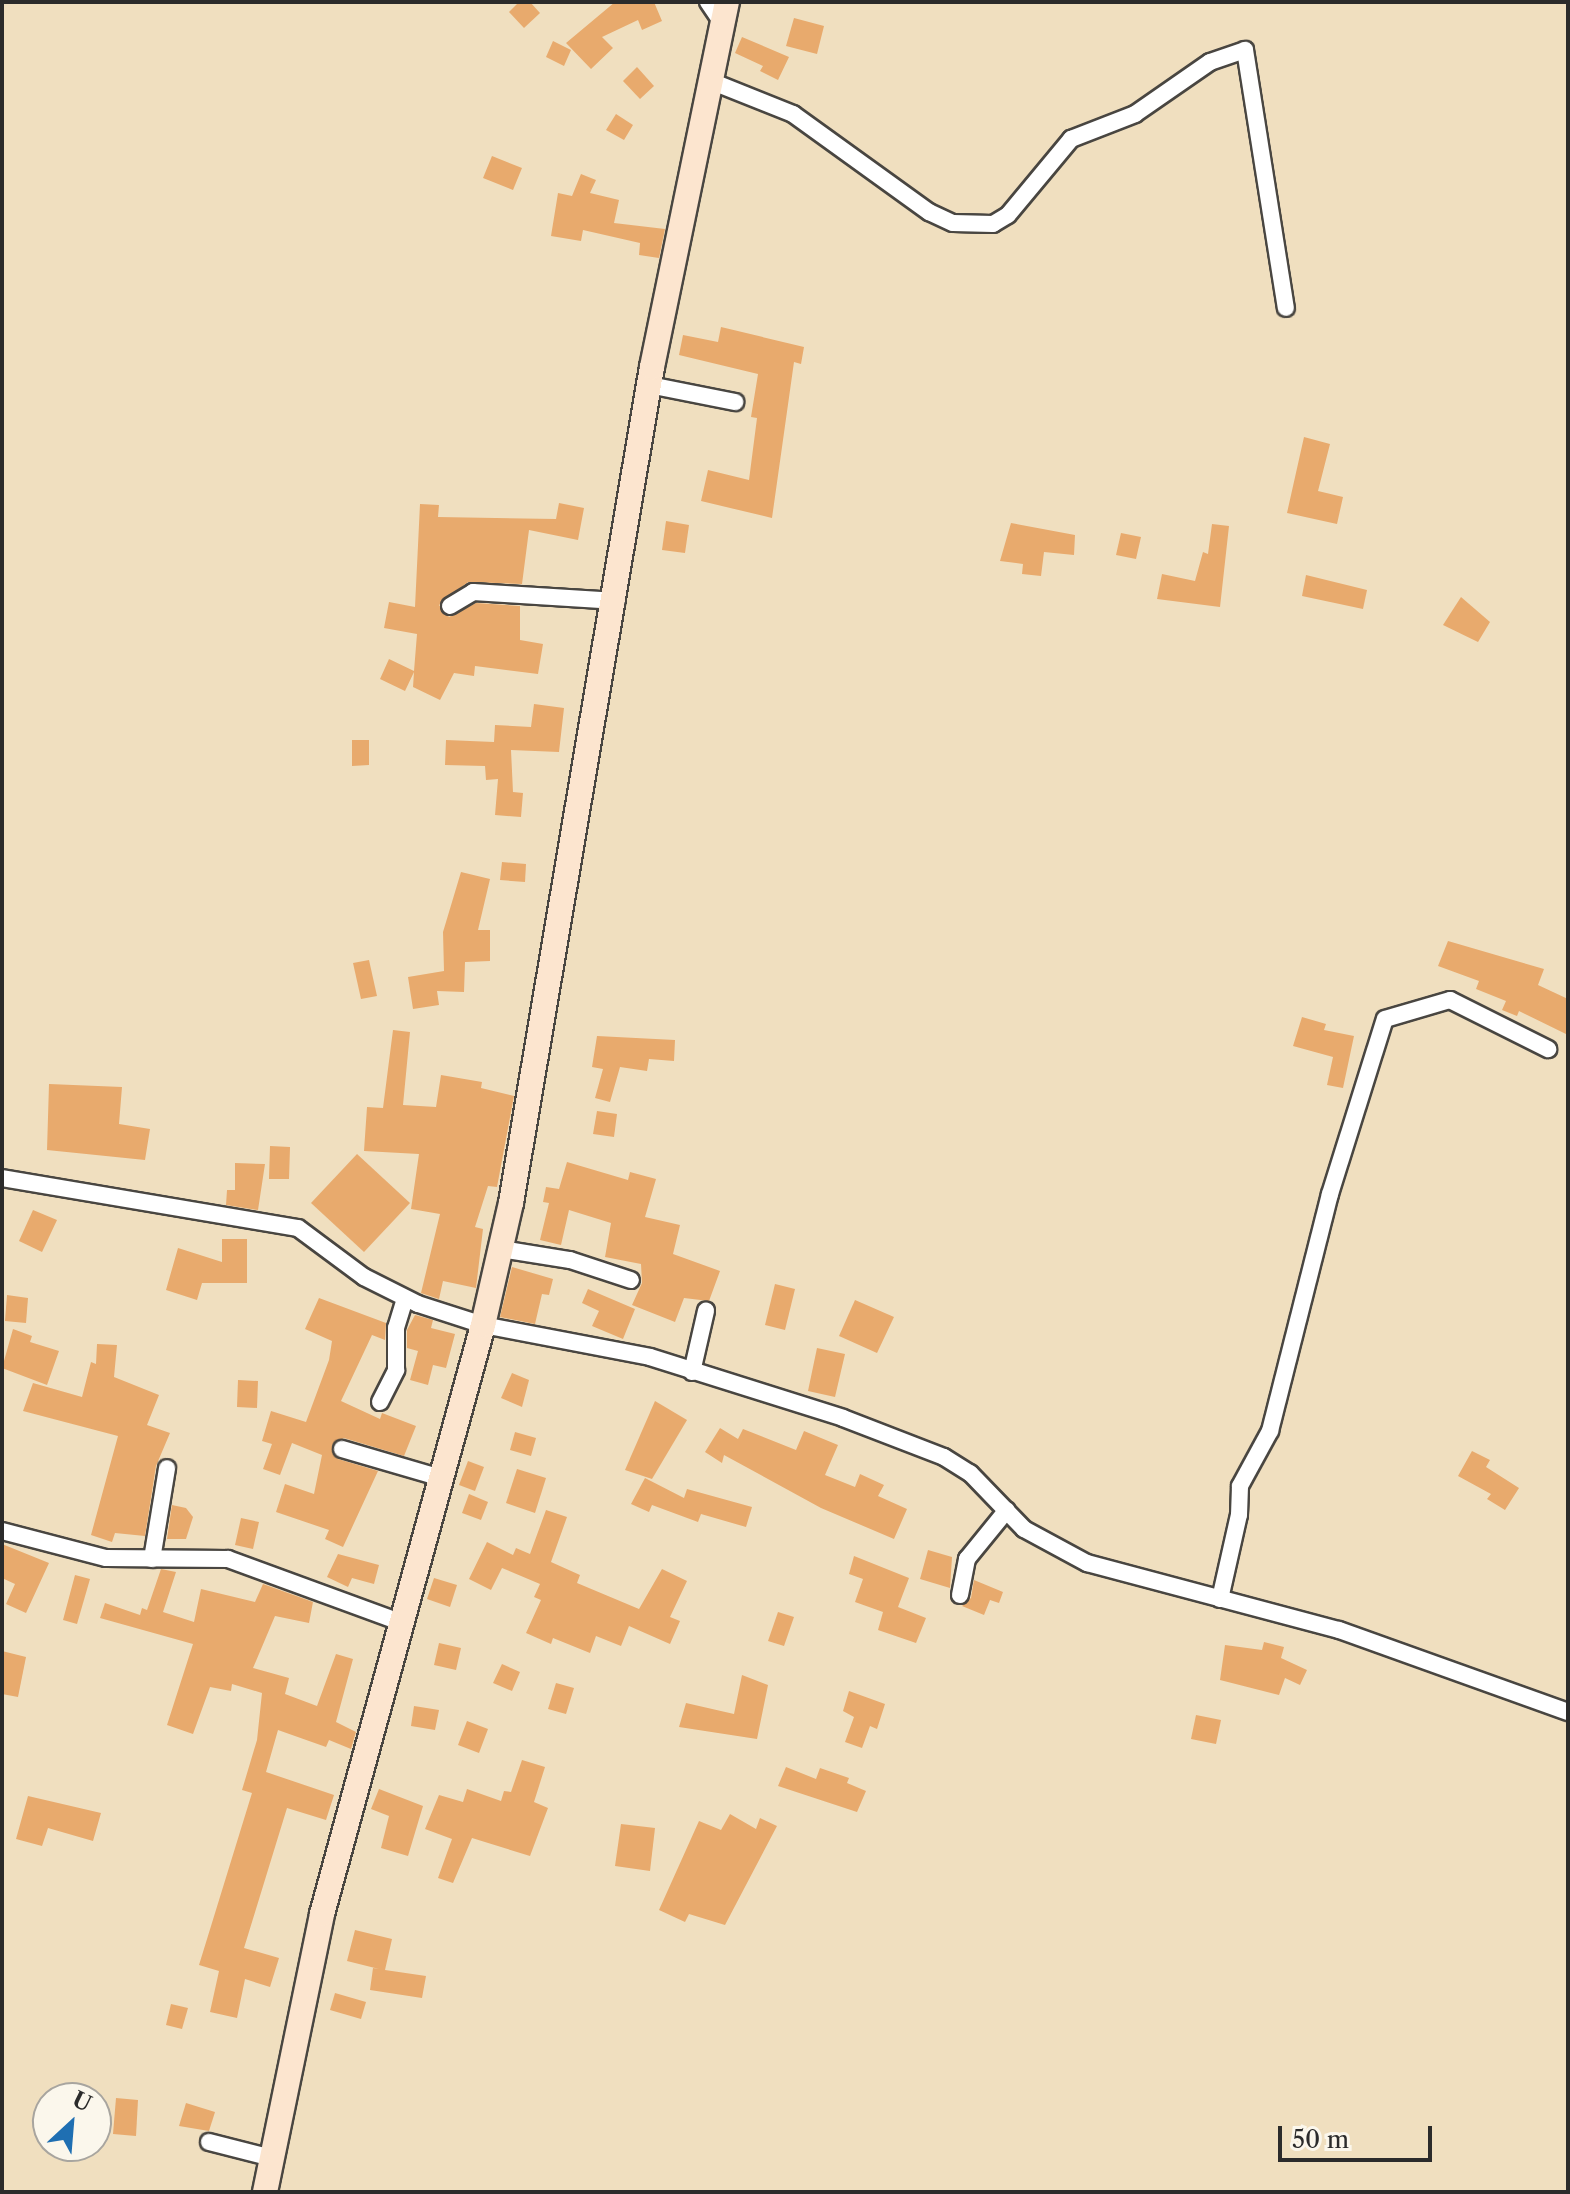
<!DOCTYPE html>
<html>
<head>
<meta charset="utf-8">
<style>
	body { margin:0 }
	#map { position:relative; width:1570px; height:2194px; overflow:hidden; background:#f0dfbf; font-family:"Libre Caslon Text",serif }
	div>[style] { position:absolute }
	.building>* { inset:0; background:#e8aa6d }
	.roads { filter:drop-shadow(2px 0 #494641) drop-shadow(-2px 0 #494641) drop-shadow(0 2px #494641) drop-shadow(0 -2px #494641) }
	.minor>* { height:16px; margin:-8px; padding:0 8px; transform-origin:8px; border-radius:8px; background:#fff }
	.secondary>* { height:24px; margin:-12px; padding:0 12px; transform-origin:12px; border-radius:12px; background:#fce5cf }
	span { translate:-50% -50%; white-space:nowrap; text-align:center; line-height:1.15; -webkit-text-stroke:6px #fbf7ec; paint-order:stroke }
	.frame { position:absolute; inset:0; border:4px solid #2b2b2b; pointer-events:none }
	.north { position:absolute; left:32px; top:2082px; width:80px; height:80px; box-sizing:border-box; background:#fbf7ec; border:2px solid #a8a59f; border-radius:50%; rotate:26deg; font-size:22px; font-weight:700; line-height:32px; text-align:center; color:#2b2b2b }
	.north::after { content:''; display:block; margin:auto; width:28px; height:36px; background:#1f6fb2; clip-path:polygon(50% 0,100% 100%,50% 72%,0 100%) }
	.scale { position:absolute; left:1278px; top:2126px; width:154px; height:36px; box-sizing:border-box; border:4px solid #2b2b2b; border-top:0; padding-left:10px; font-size:24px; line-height:28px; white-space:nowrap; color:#2b2b2b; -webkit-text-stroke:6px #fbf7ec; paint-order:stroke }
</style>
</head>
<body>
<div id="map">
	<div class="building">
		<i style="clip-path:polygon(519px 2px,530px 2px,540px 13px,524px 28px,509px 12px)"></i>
		<i style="clip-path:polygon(615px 2px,654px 2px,662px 21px,642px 30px,638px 20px,602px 37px,613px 48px,591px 69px,566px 43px)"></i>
		<i style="clip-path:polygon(794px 18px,824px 26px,817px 54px,786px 46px)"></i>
		<i style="clip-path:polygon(742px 37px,789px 57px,778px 80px,760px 71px,763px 66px,735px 53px)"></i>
		<i style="clip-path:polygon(553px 41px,571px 50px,564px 66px,546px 57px)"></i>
		<i style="clip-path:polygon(637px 67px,654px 86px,640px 99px,623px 81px)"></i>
		<i style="clip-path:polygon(616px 114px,633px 125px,624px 140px,606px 130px)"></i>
		<i style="clip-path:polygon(492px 156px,522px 168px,513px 190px,483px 178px)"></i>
		<i style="clip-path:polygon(581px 174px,596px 180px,590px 193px,619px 200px,614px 223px,665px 229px,659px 258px,639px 255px,640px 243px,583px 230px,581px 241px,551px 236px,558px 193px,572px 196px)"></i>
		<i style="clip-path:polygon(721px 327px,804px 347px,801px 364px,794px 362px,772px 518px,701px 501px,708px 470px,749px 480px,757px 418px,751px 417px,758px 374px,679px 355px,683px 335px,718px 342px)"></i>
		<i style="clip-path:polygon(1304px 437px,1330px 444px,1318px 491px,1343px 497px,1337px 524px,1287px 513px)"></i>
		<i style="clip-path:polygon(559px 503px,584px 508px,578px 540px,529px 530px,522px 584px,468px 582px,439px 605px,449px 617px,476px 603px,520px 606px,520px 640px,543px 644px,538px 674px,475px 666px,474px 676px,454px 673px,440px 700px,413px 687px,414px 672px,405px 691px,380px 679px,389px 659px,414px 671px,417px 634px,384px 628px,389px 602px,415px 607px,420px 504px,439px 505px,438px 517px,556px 519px)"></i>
		<i style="clip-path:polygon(666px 521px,689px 525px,685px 553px,662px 550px)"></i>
		<i style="clip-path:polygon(1011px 523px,1075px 535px,1074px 555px,1044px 552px,1041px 576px,1022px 574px,1023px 564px,1000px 561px)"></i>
		<i style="clip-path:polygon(1212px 524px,1229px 526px,1220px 607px,1157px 599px,1162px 574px,1195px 581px,1203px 552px,1208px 554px)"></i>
		<i style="clip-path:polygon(1121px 533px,1141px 537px,1136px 559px,1116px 555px)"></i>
		<i style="clip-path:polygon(1306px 575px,1367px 590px,1363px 609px,1302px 596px)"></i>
		<i style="clip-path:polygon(1461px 597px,1490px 622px,1478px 642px,1443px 625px)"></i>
		<i style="clip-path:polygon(534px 704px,564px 708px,559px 752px,511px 750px,513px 792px,523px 793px,521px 817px,495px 815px,498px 779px,486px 780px,485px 766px,445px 765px,446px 740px,494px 742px,495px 725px,531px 727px)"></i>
		<i style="clip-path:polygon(352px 740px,369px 740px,369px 765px,352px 766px)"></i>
		<i style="clip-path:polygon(502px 862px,526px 864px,525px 882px,500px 880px)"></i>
		<i style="clip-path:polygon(461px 872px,490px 879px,478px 930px,490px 930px,490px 961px,465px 962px,464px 992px,437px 991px,439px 1005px,413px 1009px,408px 977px,444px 971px,443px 932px)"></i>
		<i style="clip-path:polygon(1448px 941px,1544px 969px,1538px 985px,1568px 999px,1568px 1035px,1519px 1011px,1517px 1016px,1502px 1010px,1506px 1001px,1476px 989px,1479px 981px,1438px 966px)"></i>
		<i style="clip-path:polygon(369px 960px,377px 996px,361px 999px,353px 963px)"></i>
		<i style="clip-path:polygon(1302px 1017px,1326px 1024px,1324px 1030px,1354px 1036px,1343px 1088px,1327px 1085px,1333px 1057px,1293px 1046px)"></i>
		<i style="clip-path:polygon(393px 1030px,410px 1032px,403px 1105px,436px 1107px,441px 1075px,482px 1082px,481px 1088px,514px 1096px,497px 1187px,488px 1186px,475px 1227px,483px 1229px,476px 1288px,443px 1281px,439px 1299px,421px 1293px,440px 1214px,411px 1209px,419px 1154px,364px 1151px,367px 1107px,383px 1108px)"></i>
		<i style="clip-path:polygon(597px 1036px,675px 1040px,674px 1061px,649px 1059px,647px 1071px,620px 1067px,610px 1102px,595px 1098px,603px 1069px,592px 1067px)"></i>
		<i style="clip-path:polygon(49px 1084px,122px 1087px,119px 1124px,150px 1129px,145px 1160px,47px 1150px)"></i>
		<i style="clip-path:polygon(597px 1111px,617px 1114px,614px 1137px,593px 1134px)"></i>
		<i style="clip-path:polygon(270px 1146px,290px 1147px,289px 1179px,269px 1179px)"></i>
		<i style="clip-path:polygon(357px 1154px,410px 1203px,364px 1252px,311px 1203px)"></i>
		<i style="clip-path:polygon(567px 1162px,628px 1180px,630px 1172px,656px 1179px,645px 1217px,680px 1225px,673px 1254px,720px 1271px,709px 1301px,684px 1298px,675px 1322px,632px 1305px,642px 1283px,641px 1264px,605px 1257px,611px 1223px,569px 1210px,561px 1245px,540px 1240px,549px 1203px,543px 1202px,546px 1187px,559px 1189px)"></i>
		<i style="clip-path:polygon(235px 1163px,265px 1164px,258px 1210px,226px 1205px,227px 1190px,235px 1190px)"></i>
		<i style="clip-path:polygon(33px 1210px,57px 1220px,42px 1252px,19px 1241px)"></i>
		<i style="clip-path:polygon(222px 1239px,247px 1239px,247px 1283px,202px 1283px,197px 1300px,166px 1290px,178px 1248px,222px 1262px)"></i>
		<i style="clip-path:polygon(512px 1267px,553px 1279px,549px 1295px,542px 1294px,535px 1324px,500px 1317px)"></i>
		<i style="clip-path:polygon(775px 1284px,795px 1289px,785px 1330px,765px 1325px)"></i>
		<i style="clip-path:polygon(588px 1289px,635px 1309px,623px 1339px,592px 1326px,599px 1311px,582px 1303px)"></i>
		<i style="clip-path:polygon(7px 1295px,28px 1298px,26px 1323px,5px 1321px)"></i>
		<i style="clip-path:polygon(319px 1298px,386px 1323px,385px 1340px,372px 1335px,341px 1401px,380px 1419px,382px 1413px,416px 1426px,404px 1456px,344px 1438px,332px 1445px,338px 1459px,378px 1471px,343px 1547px,325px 1539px,329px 1530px,276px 1512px,285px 1484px,314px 1494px,322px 1455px,292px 1443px,280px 1475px,263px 1469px,272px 1444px,262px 1441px,271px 1411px,306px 1422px,329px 1360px,332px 1341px,305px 1329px)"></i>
		<i style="clip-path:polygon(855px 1300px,894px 1317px,877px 1353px,839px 1336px)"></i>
		<i style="clip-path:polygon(415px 1315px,433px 1320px,431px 1328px,455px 1334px,446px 1368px,433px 1365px,428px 1385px,410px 1380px,418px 1351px,407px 1348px,407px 1330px)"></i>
		<i style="clip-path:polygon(13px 1329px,32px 1336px,30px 1342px,59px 1351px,47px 1385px,2px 1368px)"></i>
		<i style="clip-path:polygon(97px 1344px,117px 1345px,114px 1377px,159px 1395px,147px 1425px,170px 1433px,156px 1466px,145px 1536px,115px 1533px,112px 1542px,91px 1535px,118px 1436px,23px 1411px,33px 1383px,82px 1397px,91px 1362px,96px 1364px)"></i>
		<i style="clip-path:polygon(817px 1348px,845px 1354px,835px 1397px,808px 1391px)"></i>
		<i style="clip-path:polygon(512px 1373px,529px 1380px,522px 1407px,501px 1398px)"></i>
		<i style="clip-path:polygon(238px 1380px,258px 1381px,257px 1408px,237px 1407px)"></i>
		<i style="clip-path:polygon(655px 1401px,687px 1420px,652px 1479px,625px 1470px)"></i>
		<i style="clip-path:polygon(720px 1428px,738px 1439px,743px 1429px,796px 1450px,804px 1431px,838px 1445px,825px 1475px,855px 1487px,860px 1474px,884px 1485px,878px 1496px,907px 1509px,894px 1539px,821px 1508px,724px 1455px,722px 1463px,705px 1452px)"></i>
		<i style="clip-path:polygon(515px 1432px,536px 1438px,531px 1456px,510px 1450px)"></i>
		<i style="clip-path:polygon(1472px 1451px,1490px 1460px,1486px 1467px,1519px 1488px,1505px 1510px,1487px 1499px,1491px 1494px,1458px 1476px)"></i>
		<i style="clip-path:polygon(468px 1461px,484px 1467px,475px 1491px,459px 1485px)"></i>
		<i style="clip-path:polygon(517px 1469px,546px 1478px,535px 1513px,506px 1503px)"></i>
		<i style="clip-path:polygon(645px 1478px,684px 1498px,687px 1489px,752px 1507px,746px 1527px,701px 1514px,698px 1522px,652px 1505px,649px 1512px,631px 1504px)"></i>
		<i style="clip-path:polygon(469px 1494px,488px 1502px,481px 1520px,462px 1513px)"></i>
		<i style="clip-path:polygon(172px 1505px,186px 1508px,193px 1517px,186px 1539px,167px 1539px)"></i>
		<i style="clip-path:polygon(546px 1510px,567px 1517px,551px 1562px,580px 1575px,577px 1583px,639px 1609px,662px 1569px,687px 1581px,670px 1617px,680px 1621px,670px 1644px,629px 1626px,621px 1646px,596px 1636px,590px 1653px,553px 1638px,551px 1644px,526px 1633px,541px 1600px,534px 1597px,540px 1584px,502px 1568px,491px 1590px,469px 1579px,487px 1542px,513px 1555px,516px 1548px,530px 1554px)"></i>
		<i style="clip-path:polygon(241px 1518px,259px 1522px,253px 1549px,235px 1545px)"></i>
		<i style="clip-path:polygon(2px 1544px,49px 1563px,26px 1613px,6px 1604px,15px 1584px,2px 1578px)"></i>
		<i style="clip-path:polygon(928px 1550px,952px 1557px,950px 1588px,920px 1579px)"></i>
		<i style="clip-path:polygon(338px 1554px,379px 1565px,374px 1584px,352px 1578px,348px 1587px,327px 1577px)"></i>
		<i style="clip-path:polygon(854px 1556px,909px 1578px,898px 1607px,926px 1618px,916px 1643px,878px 1630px,883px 1612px,855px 1602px,863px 1579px,849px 1574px)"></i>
		<i style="clip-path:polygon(161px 1569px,176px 1572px,163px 1612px,194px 1622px,201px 1589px,255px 1602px,263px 1584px,313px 1602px,309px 1623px,275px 1616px,253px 1668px,289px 1678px,285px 1694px,317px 1706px,336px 1654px,353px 1659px,336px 1722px,356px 1732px,351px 1749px,329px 1740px,326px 1747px,278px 1730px,266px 1772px,334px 1795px,326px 1820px,287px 1808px,244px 1948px,279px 1958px,270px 1987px,245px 1979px,237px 2018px,210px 2012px,219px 1971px,199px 1965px,252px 1793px,242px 1790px,257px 1740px,262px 1693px,232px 1684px,231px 1691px,210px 1687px,193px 1734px,167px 1725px,193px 1644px,100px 1618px,105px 1603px,140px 1615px,142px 1608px,147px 1610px)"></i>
		<i style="clip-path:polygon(75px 1575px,90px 1579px,77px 1624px,63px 1620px)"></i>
		<i style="clip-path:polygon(434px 1578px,457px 1585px,450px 1607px,427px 1599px)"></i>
		<i style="clip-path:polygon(974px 1580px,1003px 1592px,999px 1603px,990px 1600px,984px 1615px,962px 1606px,971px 1598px)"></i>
		<i style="clip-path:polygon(778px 1612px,794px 1617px,784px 1646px,768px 1641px)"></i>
		<i style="clip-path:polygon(1264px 1642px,1284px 1647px,1281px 1658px,1307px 1670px,1300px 1685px,1285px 1678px,1279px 1695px,1220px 1680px,1225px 1645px,1262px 1650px)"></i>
		<i style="clip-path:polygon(439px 1643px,461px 1648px,456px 1670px,434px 1665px)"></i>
		<i style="clip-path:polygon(2px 1651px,26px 1657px,18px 1697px,2px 1694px)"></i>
		<i style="clip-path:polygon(502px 1664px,520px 1672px,512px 1691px,493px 1683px)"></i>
		<i style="clip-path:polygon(742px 1675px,768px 1685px,757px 1739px,679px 1727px,686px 1703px,734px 1714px)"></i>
		<i style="clip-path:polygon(556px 1683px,574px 1688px,566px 1714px,548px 1709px)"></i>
		<i style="clip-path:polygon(849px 1691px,885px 1704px,877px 1729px,870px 1726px,862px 1748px,845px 1742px,854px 1717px,843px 1711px)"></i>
		<i style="clip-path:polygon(414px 1706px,439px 1710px,435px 1730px,411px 1726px)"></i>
		<i style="clip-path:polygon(1196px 1715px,1221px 1720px,1216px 1744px,1191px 1739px)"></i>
		<i style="clip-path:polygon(467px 1721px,488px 1729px,479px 1753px,458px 1745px)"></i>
		<i style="clip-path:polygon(522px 1760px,545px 1767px,534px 1802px,548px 1808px,530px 1856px,472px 1838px,453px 1883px,438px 1878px,452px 1839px,425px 1829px,439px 1795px,463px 1802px,467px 1789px,501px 1801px,504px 1791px,511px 1792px)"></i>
		<i style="clip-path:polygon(786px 1767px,816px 1779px,820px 1768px,849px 1778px,847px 1783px,866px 1791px,857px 1812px,778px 1786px)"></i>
		<i style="clip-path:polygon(379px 1789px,423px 1806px,408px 1856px,381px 1848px,389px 1816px,371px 1809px)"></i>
		<i style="clip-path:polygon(28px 1796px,101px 1813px,93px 1841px,48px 1828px,42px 1846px,16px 1839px)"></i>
		<i style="clip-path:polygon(730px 1814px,756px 1829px,760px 1818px,777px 1826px,725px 1925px,689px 1914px,685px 1922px,659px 1910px,699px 1821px,721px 1830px)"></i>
		<i style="clip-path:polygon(621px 1824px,655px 1828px,650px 1871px,615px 1866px)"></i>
		<i style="clip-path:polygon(355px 1930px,392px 1939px,385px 1970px,426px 1976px,422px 1998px,370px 1990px,373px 1968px,379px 1969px,347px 1961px)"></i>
		<i style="clip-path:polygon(335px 1993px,366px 2002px,361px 2019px,330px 2010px)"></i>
		<i style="clip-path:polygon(171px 2004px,188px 2008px,182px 2029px,166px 2025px)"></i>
		<i style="clip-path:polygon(116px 2098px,138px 2100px,136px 2136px,113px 2134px)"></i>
		<i style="clip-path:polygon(186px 2103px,215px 2112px,209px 2131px,179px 2126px)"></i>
	</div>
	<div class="roads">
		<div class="minor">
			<i style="left:708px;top:2px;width:23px;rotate:56deg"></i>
			<i style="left:708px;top:80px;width:92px;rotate:21.8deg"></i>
			<i style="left:793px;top:114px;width:168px;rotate:35.8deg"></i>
			<i style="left:929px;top:212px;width:26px;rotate:25deg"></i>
			<i style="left:953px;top:223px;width:40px;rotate:1.4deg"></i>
			<i style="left:993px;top:224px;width:17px;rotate:-31deg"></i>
			<i style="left:1008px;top:215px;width:99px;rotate:-50.3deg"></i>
			<i style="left:1071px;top:139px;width:69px;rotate:-21.3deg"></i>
			<i style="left:1135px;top:114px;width:91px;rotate:-34.7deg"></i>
			<i style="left:1210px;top:62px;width:37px;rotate:-19deg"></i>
			<i style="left:1245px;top:50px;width:261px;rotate:81deg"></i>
			<i style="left:649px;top:385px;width:88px;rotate:11.2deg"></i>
			<i style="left:450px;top:606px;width:27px;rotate:-31deg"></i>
			<i style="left:473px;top:592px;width:144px;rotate:3.6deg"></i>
			<i style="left:2px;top:1178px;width:300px;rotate:9.6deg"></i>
			<i style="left:298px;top:1228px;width:82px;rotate:36.6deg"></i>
			<i style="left:364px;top:1277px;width:60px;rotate:26.6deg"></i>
			<i style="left:418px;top:1304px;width:68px;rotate:17.9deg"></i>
			<i style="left:483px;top:1325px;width:170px;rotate:10.8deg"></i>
			<i style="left:650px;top:1357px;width:202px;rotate:17.5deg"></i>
			<i style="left:843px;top:1418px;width:108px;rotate:21.1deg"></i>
			<i style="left:944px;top:1457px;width:31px;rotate:32deg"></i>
			<i style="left:970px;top:1473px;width:78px;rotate:46deg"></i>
			<i style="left:1024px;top:1529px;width:72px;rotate:28.4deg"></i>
			<i style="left:1087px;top:1563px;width:261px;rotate:14.9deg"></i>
			<i style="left:1339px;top:1630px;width:243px;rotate:19.7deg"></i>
			<i style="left:501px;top:1249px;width:70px;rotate:9.1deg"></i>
			<i style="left:570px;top:1260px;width:64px;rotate:18.2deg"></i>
			<i style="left:692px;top:1372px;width:63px;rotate:-77.1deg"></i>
			<i style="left:380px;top:1402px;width:36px;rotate:-63deg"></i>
			<i style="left:396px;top:1370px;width:42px;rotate:-90deg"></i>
			<i style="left:396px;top:1328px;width:30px;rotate:-73deg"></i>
			<i style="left:342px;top:1449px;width:103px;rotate:16.3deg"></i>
			<i style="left:2px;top:1531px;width:107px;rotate:14.6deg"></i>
			<i style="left:106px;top:1558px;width:122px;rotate:0.5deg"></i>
			<i style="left:228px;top:1559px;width:186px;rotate:20.1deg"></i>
			<i style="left:152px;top:1559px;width:92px;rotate:-80.6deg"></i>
			<i style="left:960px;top:1595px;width:37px;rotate:-79deg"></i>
			<i style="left:967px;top:1559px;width:63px;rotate:-50.8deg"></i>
			<i style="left:1220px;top:1599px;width:86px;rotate:-77.3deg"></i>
			<i style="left:1239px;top:1515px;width:29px;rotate:-88deg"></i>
			<i style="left:1240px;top:1486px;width:63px;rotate:-61.4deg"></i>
			<i style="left:1270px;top:1431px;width:244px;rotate:-75.8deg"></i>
			<i style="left:1330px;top:1194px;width:183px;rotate:-72.6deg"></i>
			<i style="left:1385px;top:1019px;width:68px;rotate:-16.3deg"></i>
			<i style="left:1450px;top:1000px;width:110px;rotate:26.6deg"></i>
			<i style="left:209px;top:2142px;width:65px;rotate:14.3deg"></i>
		</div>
		<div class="secondary">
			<i style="left:265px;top:2192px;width:284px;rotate:-78.4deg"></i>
			<i style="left:322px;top:1914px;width:611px;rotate:-74.71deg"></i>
			<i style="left:483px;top:1325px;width:125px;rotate:-77.1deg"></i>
			<i style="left:511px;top:1203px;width:848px;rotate:-80.43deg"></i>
			<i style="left:652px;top:367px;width:373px;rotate:-78.4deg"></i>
		</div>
	</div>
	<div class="frame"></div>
	<div class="north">U</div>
	<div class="scale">50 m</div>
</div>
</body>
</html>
